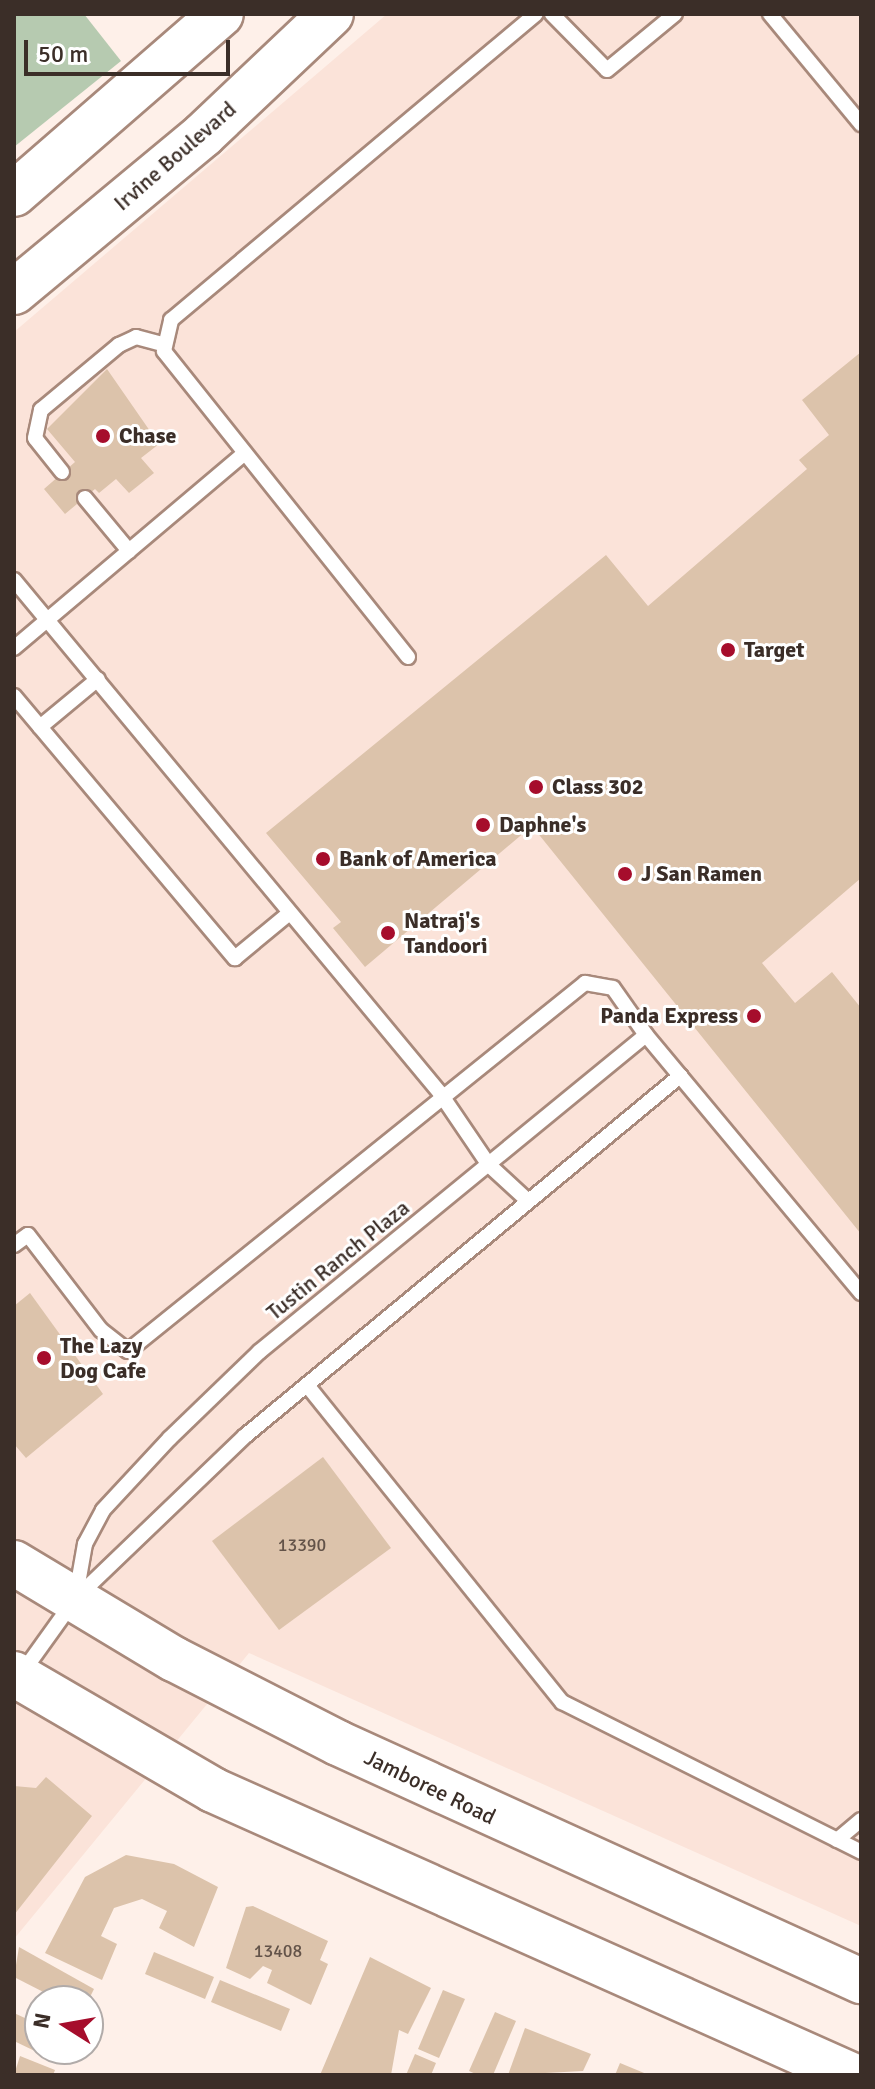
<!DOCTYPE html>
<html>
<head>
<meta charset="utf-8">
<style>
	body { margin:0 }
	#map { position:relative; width:875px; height:2089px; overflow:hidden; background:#fef0e9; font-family:Signika,sans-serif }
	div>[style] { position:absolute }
	.commercial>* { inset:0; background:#fbe3d9 }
	.green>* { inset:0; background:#b6cab0 }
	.building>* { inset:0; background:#dcc3ab }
	.roads { filter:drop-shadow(2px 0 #a8897b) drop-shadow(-2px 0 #a8897b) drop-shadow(0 2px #a8897b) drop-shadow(0 -2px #a8897b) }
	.lane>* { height:14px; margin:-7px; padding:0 7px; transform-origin:7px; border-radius:7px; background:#fff }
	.primary>* { height:44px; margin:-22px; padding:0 22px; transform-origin:22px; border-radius:22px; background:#fff }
	.dots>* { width:22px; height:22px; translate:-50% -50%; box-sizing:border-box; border:4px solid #fff; border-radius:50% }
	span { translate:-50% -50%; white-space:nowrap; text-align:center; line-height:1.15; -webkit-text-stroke:6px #fff; paint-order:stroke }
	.number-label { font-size:18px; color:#635349 }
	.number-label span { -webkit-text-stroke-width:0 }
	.street-label { font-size:22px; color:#3b2e28 }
	.poi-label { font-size:22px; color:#3b2e28; font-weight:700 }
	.left { translate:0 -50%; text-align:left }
	.right { translate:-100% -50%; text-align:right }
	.frame { position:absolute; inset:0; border:16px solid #3b2e28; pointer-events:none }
	.north { position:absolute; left:24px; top:1985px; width:80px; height:80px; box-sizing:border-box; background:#fff; border:2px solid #b1aba9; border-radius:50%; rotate:281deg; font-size:22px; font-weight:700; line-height:32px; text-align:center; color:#3b2e28 }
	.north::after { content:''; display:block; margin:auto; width:28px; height:36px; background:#a60d2c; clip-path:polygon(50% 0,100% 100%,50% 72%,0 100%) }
	.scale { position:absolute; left:24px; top:40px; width:206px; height:36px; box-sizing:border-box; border:4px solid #3b2e28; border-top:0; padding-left:10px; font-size:24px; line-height:28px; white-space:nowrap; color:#3b2e28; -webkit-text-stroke:6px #fff; paint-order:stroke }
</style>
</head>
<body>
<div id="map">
	<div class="commercial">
		<i style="clip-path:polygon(387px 14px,861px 14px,861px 1926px,249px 1653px,14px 1939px,14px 332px)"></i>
	</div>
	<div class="green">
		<i style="clip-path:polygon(14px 14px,84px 14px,121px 61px,14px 147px)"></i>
	</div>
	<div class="building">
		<i style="clip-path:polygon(861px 352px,861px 878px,762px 963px,795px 1003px,832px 972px,861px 1008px,861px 1234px,532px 826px,365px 967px,333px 928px,341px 922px,266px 833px,606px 555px,648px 606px,807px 469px,799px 460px,829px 435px,802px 400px)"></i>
		<i style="clip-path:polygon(107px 369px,159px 444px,141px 458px,154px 473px,129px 493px,116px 479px,99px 493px,95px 489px,65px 514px,44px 489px,75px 462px,47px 429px)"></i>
		<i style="clip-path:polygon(30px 1293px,103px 1394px,26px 1458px,14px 1444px,14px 1306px)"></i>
		<i style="clip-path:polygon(323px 1457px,391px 1548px,279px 1630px,212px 1541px)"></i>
		<i style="clip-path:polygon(46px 1777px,92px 1816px,14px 1915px,14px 1786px,36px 1788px)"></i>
		<i style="clip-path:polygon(126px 1855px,174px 1864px,218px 1887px,194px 1947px,159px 1928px,167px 1911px,142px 1899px,114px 1908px,101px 1936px,117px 1944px,102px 1980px,45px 1953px,85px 1877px)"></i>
		<i style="clip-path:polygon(253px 1906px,328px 1941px,320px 1960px,328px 1964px,311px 2005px,267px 1983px,272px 1970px,263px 1966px,250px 1979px,226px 1968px,246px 1907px)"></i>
		<i style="clip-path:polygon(19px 1947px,94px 1989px,88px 2001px,61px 2001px,14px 1977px)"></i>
		<i style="clip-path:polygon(154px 1952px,214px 1977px,205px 1999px,145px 1974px)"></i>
		<i style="clip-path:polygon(370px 1957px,431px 1988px,408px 2034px,399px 2030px,391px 2075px,320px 2075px)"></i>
		<i style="clip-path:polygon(220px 1980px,290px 2009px,281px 2031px,211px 2002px)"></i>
		<i style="clip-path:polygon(443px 1990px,465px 1999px,439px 2058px,418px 2049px)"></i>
		<i style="clip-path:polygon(495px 2012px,516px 2021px,493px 2075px,478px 2075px,469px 2071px)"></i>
		<i style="clip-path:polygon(14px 2013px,40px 2025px,39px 2053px,14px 2041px)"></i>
		<i style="clip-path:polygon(525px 2028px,591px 2054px,583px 2071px,508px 2075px)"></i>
		<i style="clip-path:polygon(415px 2054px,436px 2063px,431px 2075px,406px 2075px)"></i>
		<i style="clip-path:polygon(20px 2056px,55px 2070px,53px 2075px,14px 2075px)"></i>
		<i style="clip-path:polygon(620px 2063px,649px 2075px,615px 2075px)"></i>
	</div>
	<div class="roads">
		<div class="lane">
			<i style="left:552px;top:14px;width:78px;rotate:45.5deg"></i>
			<i style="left:607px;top:70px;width:88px;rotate:-39.5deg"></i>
			<i style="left:770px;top:14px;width:143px;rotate:50.4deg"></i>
			<i style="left:62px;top:472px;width:43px;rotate:-128.5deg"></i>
			<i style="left:35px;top:438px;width:29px;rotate:-78deg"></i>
			<i style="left:41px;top:410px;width:102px;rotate:-39.8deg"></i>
			<i style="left:119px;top:345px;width:19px;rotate:-25deg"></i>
			<i style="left:136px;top:337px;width:30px;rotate:15deg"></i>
			<i style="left:85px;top:498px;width:69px;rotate:50.3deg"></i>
			<i style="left:14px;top:580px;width:667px;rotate:50.29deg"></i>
			<i style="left:440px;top:1093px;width:87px;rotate:55.8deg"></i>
			<i style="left:489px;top:1165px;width:50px;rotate:42.6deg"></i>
			<i style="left:14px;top:648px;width:302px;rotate:-40.2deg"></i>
			<i style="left:408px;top:657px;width:391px;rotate:-128.6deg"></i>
			<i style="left:164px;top:351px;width:32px;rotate:-77deg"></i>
			<i style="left:171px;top:320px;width:476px;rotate:-40deg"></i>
			<i style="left:14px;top:696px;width:343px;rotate:49.9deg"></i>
			<i style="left:235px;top:958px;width:67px;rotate:-39.6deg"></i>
			<i style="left:40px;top:727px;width:75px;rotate:-39.6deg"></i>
			<i style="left:14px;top:1245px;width:17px;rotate:-36deg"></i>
			<i style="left:28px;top:1235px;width:120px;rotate:52.5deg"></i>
			<i style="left:101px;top:1330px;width:34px;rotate:38deg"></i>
			<i style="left:128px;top:1351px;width:587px;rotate:-38.84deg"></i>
			<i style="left:585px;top:983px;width:28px;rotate:10deg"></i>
			<i style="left:613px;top:988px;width:57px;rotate:54.9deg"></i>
			<i style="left:307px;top:1385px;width:407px;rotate:51.2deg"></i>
			<i style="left:562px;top:1702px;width:335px;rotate:26.6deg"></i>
			<i style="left:76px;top:1595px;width:52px;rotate:-80deg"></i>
			<i style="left:85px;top:1544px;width:38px;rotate:-62deg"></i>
			<i style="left:103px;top:1510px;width:98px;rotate:-47.1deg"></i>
			<i style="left:170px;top:1438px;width:124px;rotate:-44deg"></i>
			<i style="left:259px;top:1352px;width:500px;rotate:-39.32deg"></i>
			<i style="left:646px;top:1035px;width:336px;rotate:50.2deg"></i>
			<i style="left:22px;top:1673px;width:91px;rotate:-54.4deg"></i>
			<i style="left:75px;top:1599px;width:236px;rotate:-43.8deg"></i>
			<i style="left:245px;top:1436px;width:565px;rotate:-39.61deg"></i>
			<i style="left:837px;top:1840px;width:31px;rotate:-40deg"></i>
		</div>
		<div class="primary">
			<i style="left:14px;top:194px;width:274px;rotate:-41deg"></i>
			<i style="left:14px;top:292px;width:246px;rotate:-39.7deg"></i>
			<i style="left:203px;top:135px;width:176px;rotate:-43.4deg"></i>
			<i style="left:14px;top:1563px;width:187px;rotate:31deg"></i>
			<i style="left:174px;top:1659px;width:184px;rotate:27.1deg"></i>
			<i style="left:338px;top:1743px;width:575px;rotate:24.47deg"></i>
			<i style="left:14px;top:1674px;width:230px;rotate:30.2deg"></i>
			<i style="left:213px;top:1790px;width:699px;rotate:24.07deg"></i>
		</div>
	</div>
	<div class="dots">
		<i style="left:103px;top:436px;background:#a60d2c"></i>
		<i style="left:728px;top:650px;background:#a60d2c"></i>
		<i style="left:536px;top:787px;background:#a60d2c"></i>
		<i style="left:483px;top:825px;background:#a60d2c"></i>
		<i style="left:323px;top:859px;background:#a60d2c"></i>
		<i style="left:625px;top:874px;background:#a60d2c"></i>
		<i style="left:388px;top:933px;background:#a60d2c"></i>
		<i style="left:754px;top:1016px;background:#a60d2c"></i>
		<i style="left:44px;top:1358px;background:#a60d2c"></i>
	</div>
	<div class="number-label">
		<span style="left:302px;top:1545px">13390</span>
		<span style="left:278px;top:1951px">13408</span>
	</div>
	<div class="street-label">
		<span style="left:175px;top:156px;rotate:-41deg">Irvine Boulevard</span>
		<span style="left:338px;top:1260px;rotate:-39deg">Tustin Ranch Plaza</span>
		<span style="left:430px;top:1787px;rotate:26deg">Jamboree Road</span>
	</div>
	<div class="poi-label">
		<span class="left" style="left:119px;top:436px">Chase</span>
		<span class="left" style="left:744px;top:650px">Target</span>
		<span class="left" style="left:552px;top:787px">Class 302</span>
		<span class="left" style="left:499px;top:825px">Daphne's</span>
		<span class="left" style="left:339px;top:859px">Bank of America</span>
		<span class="left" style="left:641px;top:874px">J San Ramen</span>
		<span class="left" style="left:404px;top:933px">Natraj's<br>Tandoori</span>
		<span class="right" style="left:738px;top:1016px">Panda Express</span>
		<span class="left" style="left:60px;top:1358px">The Lazy<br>Dog Cafe</span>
	</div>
	<div class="frame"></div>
	<div class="north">N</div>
	<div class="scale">50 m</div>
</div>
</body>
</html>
